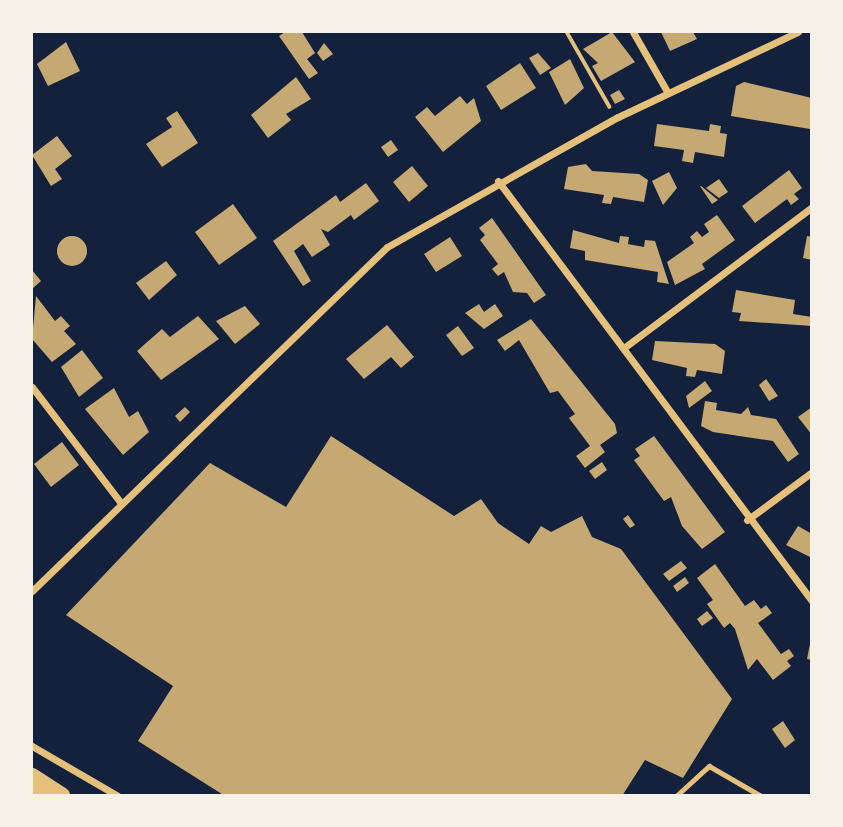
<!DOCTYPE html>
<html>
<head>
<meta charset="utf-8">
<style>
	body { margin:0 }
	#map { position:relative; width:843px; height:827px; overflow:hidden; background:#14213d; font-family:Inter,sans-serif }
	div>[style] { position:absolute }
	.building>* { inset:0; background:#c6a872 }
	.round { border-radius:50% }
	.path>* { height:3.5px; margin:-1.75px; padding:0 1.75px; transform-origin:1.75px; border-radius:1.75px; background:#e5c07b }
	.service>* { height:5px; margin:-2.5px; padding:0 2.5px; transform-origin:2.5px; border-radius:2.5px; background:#e5c07b }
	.minor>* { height:7px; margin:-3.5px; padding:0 3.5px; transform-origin:3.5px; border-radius:3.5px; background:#e5c07b }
	.primary>* { height:18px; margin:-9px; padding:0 9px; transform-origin:9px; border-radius:9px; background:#e5c07b }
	span { translate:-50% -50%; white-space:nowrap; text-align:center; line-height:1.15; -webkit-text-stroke:6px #f6f1e7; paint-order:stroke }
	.frame { position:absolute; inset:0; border:33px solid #f6f1e7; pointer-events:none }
</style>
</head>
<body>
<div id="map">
	<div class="building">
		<i style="clip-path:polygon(285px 32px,302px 32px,315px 53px,307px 59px,318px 73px,309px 79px,279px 36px)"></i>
		<i style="clip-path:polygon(612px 32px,635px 62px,601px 81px,592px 66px,598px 63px,583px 49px)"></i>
		<i style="clip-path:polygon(661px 32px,693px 32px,697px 39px,670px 51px)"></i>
		<i style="clip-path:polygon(66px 42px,80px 71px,48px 86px,37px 64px)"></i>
		<i style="clip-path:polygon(324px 43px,333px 54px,323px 61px,317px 53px)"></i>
		<i style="clip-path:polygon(538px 53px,551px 68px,540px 75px,529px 58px)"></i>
		<i style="clip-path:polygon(570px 59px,584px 88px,565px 105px,549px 72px)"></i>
		<i style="clip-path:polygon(520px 63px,536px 88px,501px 110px,486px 86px)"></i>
		<i style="clip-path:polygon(296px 77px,311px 99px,286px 114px,291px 120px,268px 138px,251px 115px)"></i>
		<i style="clip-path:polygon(744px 82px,812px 98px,810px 129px,731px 116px,736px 86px)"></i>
		<i style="clip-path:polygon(619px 90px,625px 99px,615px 104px,610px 95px)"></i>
		<i style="clip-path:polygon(460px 96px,467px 104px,474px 98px,481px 121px,443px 152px,415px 117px,427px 107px,435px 116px)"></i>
		<i style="clip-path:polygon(177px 111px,198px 143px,162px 167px,146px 144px,172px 127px,166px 118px)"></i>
		<i style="clip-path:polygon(657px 124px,709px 131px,710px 124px,721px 126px,720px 133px,727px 134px,724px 157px,695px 152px,693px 163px,682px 161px,684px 150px,654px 146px)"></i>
		<i style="clip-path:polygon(57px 136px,72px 156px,55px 169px,62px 179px,51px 186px,32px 155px)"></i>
		<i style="clip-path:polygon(391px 140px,398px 150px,388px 157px,381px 147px)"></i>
		<i style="clip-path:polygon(586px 164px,592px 171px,639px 174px,648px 180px,644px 202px,613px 197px,611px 204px,602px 203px,604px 195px,564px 189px,568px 167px)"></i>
		<i style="clip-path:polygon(412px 166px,428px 186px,409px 202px,393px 182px)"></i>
		<i style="clip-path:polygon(789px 170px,802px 188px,794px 194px,799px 199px,791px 205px,787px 199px,755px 223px,742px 206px)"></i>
		<i style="clip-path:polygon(669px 172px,677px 188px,663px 205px,652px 181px)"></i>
		<i style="clip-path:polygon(719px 179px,728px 192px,719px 198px,706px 188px)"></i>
		<i style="clip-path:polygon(366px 183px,379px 201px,354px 220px,351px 215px,328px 232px,321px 229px,330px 245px,312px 257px,303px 244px,294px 251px,311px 281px,303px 286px,273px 241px,336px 195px,340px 202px)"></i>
		<i style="clip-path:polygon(700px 186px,701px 186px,718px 200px,712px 204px)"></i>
		<i style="clip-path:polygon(233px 204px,257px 238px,219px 265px,195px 232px)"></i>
		<i style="clip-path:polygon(717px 215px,735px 240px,702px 264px,705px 269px,675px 285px,667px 262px,694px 243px,690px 237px,697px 231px,702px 237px,709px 232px,704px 224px)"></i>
		<i style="clip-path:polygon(492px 218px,546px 295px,534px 303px,527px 293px,513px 292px,504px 272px,498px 276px,492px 269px,498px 264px,480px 240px,485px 235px,479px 228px)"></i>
		<i style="clip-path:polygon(573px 230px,619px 243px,620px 236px,629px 237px,628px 244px,644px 247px,645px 240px,655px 241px,669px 284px,657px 282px,658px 272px,585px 260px,585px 251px,570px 248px)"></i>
		<i class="round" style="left:57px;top:236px;width:30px;height:30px"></i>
		<i style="clip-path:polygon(807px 236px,812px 237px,812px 260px,803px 258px)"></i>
		<i style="clip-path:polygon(450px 237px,462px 256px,436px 272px,424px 254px)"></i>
		<i style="clip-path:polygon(166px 261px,177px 275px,149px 300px,136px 283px)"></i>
		<i style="clip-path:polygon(32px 270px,41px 281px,32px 289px)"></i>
		<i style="clip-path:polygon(736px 290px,795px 300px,793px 314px,812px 317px,812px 326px,739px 321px,741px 313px,732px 312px)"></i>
		<i style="clip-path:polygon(36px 296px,55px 321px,61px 316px,70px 326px,64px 331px,76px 344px,52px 362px,32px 339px)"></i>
		<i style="clip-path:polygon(479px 304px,484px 312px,495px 304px,503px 316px,484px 329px,465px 313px)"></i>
		<i style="clip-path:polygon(245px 306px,260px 324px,235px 344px,216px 321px)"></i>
		<i style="clip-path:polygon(198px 316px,219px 339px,161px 380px,137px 351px,162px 329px,170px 337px)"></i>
		<i style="clip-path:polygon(531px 319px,615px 424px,617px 433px,600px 445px,605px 452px,585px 468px,576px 456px,590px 446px,569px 418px,575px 414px,558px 391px,550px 393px,519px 340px,505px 351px,497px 340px)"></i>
		<i style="clip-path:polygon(387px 325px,414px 357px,401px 368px,391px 357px,364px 379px,346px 359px)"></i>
		<i style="clip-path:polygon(458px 326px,474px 348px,462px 356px,446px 335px)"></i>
		<i style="clip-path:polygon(655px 341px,715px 344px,725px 351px,722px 374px,697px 370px,695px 377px,686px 376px,687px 368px,652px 360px)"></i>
		<i style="clip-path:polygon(82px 350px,103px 378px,79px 397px,61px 367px)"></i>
		<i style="clip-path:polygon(766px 379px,778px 396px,769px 401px,759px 385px)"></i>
		<i style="clip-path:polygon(705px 381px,712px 391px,689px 408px,686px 396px)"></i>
		<i style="clip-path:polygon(114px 388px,129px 417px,138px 411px,149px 432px,123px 455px,85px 409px)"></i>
		<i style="clip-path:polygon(705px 401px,717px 403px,716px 410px,741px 414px,748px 407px,751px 415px,776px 419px,799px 454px,788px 462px,773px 441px,713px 432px,701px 426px)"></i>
		<i style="clip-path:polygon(185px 407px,190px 412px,180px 422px,175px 416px)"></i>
		<i style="clip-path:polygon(812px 407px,812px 435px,798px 417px)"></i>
		<i style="clip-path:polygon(331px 436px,454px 516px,481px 499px,498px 523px,529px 544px,541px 526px,551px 532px,582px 516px,592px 537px,621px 549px,732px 699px,683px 778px,645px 760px,622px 796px,225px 796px,138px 741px,173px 686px,66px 615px,210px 463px,286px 507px)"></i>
		<i style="clip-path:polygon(654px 436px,725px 532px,702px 549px,682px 526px,671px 497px,664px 501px,634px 460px,640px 456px,635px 449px)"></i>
		<i style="clip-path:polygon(62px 442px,79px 465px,51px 487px,34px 464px)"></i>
		<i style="clip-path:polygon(602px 462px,607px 470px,595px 479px,589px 471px)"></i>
		<i style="clip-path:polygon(628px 515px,635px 525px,630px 528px,623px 519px)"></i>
		<i style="clip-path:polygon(798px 526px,812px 534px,812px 558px,786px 545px)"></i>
		<i style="clip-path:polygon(681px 561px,687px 568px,669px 581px,663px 574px)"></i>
		<i style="clip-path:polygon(715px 564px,745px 606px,754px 600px,761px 609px,766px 605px,772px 613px,758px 623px,781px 654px,789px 649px,794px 656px,787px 661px,791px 666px,773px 680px,757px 659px,748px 670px,735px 629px,730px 623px,724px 628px,707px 604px,713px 600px,697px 578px)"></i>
		<i style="clip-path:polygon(685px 577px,689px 583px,677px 592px,673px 586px)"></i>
		<i style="clip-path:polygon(707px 611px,713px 618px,702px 626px,697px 619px)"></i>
		<i style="clip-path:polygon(810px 644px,812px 644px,812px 660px,807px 659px)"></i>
		<i style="clip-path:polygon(783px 721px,795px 740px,785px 748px,772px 729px)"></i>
	</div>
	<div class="path">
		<i style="left:567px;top:32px;width:86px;rotate:60.2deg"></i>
	</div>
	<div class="service">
		<i style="left:676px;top:796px;width:45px;rotate:-42.3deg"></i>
		<i style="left:709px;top:766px;width:60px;rotate:30deg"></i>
	</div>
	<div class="minor">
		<i style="left:633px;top:32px;width:70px;rotate:60.2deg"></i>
		<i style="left:498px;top:181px;width:524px;rotate:53.22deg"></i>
		<i style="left:625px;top:347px;width:234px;rotate:-36.8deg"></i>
		<i style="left:32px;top:387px;width:146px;rotate:52.5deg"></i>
		<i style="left:747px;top:520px;width:81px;rotate:-36.4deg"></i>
		<i style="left:32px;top:591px;width:494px;rotate:-44.1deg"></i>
		<i style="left:387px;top:247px;width:265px;rotate:-29.4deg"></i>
		<i style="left:618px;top:117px;width:199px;rotate:-25.3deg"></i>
		<i style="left:32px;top:746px;width:99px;rotate:30.2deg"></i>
	</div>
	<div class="primary">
		<i style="left:32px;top:777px;width:35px;rotate:33deg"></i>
		<i style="left:32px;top:792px;width:6px;rotate:39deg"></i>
	</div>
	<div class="frame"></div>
</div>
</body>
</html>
